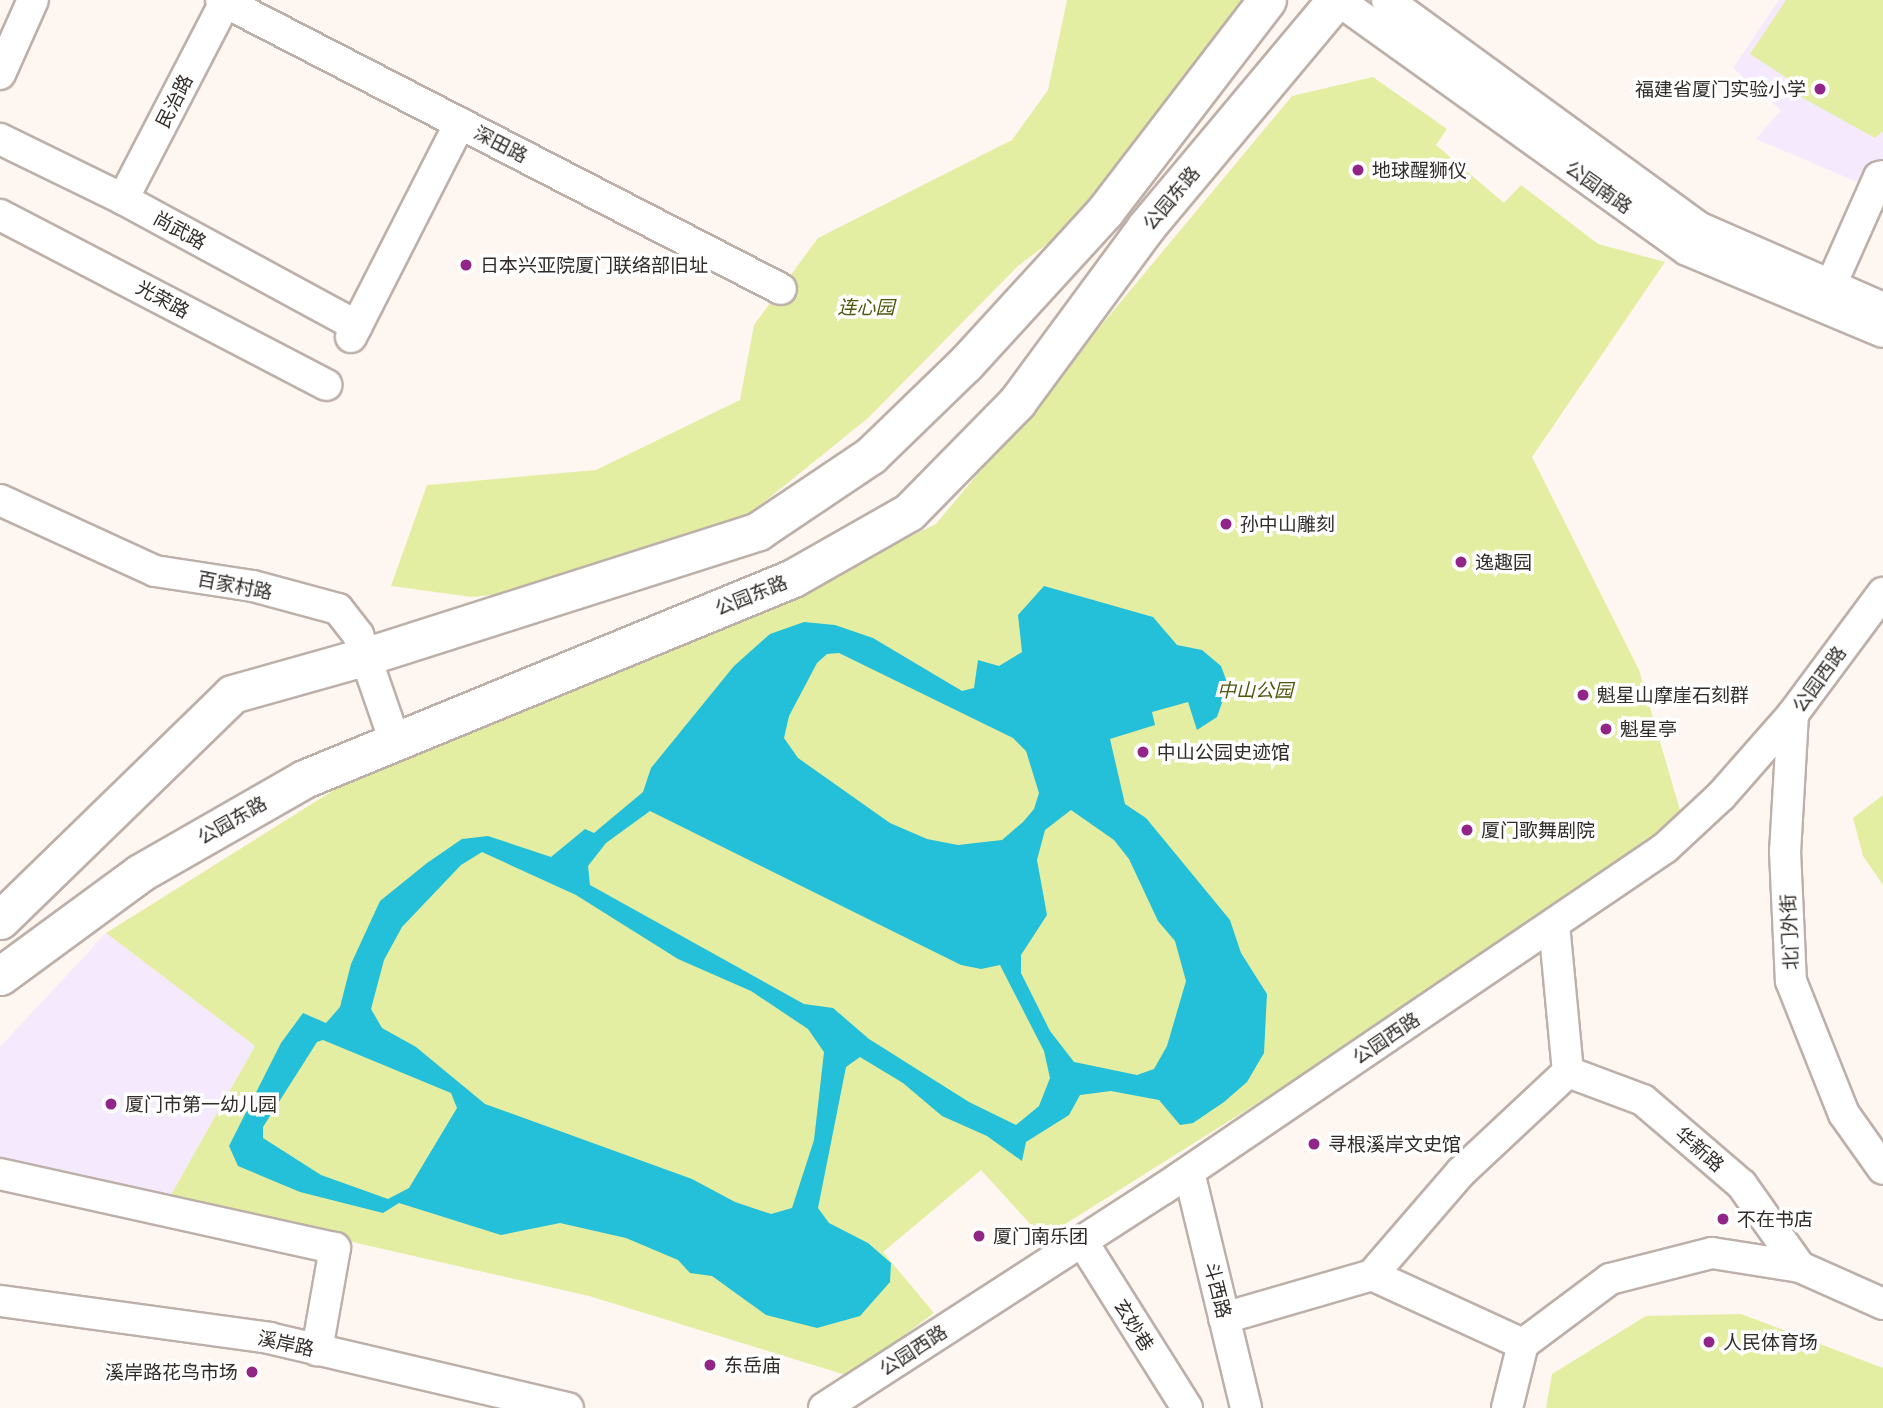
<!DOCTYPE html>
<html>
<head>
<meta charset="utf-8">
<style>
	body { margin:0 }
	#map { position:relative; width:1883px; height:1408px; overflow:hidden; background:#fef6f1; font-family:"PT Serif","Noto Sans SC",serif }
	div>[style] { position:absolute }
	.education>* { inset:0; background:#f5e9fd }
	.green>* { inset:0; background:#e3eea2 }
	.water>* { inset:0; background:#24bfd8 }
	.roads { filter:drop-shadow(2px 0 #bdb0a9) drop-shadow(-2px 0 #bdb0a9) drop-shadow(0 2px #bdb0a9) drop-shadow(0 -2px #bdb0a9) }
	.minor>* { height:30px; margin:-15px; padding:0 15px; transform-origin:15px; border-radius:15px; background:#fff }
	.major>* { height:37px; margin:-18.5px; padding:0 18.5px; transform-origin:18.5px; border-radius:18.5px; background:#fff }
	.dots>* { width:19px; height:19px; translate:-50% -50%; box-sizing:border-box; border:4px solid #fff; border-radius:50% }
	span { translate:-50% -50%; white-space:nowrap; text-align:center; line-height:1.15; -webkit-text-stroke:7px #fff; paint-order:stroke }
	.poi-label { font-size:19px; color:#312c29 }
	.right { translate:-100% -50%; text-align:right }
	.left { translate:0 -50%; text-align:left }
	.street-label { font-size:19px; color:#312c29 }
	.park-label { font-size:19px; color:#50570d; font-style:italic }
</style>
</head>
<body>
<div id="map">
	<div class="education">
		<i style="clip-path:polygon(1779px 0,1883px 0,1883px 184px,1857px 182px,1756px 139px,1781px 110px,1733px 68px)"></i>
		<i style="clip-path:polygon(106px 933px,255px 1046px,168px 1200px,0 1161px,0 1047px)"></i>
	</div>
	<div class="green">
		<i style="clip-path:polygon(1067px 0,1263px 0,1095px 208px,1018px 266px,868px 418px,747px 516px,582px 586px,472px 597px,391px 586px,427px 485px,596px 470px,740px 400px,754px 325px,818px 238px,1012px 140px,1048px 90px)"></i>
		<i style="clip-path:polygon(1786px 0,1883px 0,1883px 131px,1875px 138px,1801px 97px,1793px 82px,1750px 54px)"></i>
		<i style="clip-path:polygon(1373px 77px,1447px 129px,1436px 145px,1504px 203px,1521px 185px,1598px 244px,1665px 262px,1532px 457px,1639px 670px,1682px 817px,1509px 945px,1043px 1238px,981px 1170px,883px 1252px,934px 1313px,849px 1376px,589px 1296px,168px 1200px,255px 1046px,106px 933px,361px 773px,787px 596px,936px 524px,1292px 96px)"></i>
		<i style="clip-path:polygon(1883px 795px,1883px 885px,1863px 856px,1853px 818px)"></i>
		<i style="clip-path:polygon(1741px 1314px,1883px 1368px,1883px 1408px,1546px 1408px,1552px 1374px,1646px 1316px)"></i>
	</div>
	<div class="water">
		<i style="clip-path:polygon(evenodd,1044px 586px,1153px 617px,1177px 645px,1202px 650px,1221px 666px,1228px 685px,1217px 717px,1197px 730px,1188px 702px,1152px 712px,1155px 725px,1110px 739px,1125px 804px,1146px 818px,1230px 920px,1241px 953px,1267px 994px,1264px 1053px,1247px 1082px,1224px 1102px,1193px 1123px,1180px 1125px,1159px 1100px,1111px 1091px,1080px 1095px,1069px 1115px,1026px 1142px,1022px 1161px,987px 1136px,942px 1116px,903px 1083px,860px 1057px,846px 1067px,818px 1208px,829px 1223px,868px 1243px,891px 1263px,890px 1282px,860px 1316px,817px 1328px,766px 1315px,712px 1276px,690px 1273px,678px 1260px,626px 1238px,560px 1223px,501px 1235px,399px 1203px,383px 1213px,300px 1192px,238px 1166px,229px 1146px,281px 1043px,303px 1013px,326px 1023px,340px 1007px,351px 964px,380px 901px,427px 863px,462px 839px,488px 836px,551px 857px,585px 829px,594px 833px,643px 792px,651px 768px,734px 666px,770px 634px,804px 622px,835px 625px,873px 638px,962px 691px,974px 688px,978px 660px,999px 666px,1022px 652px,1018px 615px,1044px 586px,839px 653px,1013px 738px,1026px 751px,1039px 793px,1034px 809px,1023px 822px,1002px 840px,958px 845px,927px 839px,890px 823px,798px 758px,784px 738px,789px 716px,817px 663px,827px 654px,839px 653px,1044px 586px,1071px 810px,1114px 840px,1129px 859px,1158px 921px,1175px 941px,1186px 981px,1167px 1046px,1154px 1069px,1137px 1075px,1074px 1062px,1050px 1031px,1021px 973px,1021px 955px,1047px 915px,1037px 860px,1045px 830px,1071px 810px,1044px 586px,650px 811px,961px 965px,981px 969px,1000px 965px,1044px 1051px,1050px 1078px,1039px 1106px,1016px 1125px,969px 1102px,869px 1039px,833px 1008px,804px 1004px,590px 885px,588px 866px,606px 843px,650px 811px,1044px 586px,482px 852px,576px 895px,678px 959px,751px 991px,808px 1029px,824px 1052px,814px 1140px,792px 1208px,771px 1214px,735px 1202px,692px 1179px,485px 1104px,416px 1047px,382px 1028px,371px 1009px,384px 960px,402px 927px,461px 865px,482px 852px,1044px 586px,323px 1040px,451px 1093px,457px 1108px,409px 1188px,388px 1199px,321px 1175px,263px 1138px,263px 1127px,317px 1042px,323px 1040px)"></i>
	</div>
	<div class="roads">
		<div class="minor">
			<i style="left:221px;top:0;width:630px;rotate:27.3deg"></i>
			<i style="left:1338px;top:0;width:429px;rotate:35.6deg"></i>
			<i style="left:1687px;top:250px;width:212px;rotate:22.7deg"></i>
			<i style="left:1387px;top:0;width:385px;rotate:36.1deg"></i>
			<i style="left:1698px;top:227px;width:202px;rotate:23.6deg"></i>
			<i style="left:0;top:74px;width:81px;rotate:-66deg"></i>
			<i style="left:0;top:139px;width:137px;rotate:26deg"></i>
			<i style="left:123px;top:199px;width:266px;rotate:28.5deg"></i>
			<i style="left:123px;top:199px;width:222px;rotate:-62.6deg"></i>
			<i style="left:0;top:215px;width:368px;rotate:27.5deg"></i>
			<i style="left:1831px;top:285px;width:118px;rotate:-66deg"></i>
			<i style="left:1879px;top:177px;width:4px;rotate:-14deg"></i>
			<i style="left:351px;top:337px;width:240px;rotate:-63deg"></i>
			<i style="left:0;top:500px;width:170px;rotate:24.6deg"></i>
			<i style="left:155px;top:571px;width:99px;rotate:8.7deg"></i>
			<i style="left:253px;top:586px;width:88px;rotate:15.1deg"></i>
			<i style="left:338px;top:609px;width:33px;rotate:52deg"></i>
			<i style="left:358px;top:635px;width:113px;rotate:70.9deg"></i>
			<i style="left:1793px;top:714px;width:137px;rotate:93.3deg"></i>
			<i style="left:1785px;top:851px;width:130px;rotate:87.4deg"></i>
			<i style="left:1791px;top:981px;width:143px;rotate:68.3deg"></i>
			<i style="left:1844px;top:1114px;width:67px;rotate:54.7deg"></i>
			<i style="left:1554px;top:924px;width:149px;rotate:84.6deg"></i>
			<i style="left:1189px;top:1172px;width:243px;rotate:76.4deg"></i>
			<i style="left:0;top:1174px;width:343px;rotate:12.5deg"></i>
			<i style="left:335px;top:1248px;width:104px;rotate:100deg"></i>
			<i style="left:1082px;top:1241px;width:197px;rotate:57.8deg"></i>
			<i style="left:1372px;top:1275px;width:136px;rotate:-49.2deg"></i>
			<i style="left:1461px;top:1172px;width:146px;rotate:-43.1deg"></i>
			<i style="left:1568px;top:1072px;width:80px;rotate:20.5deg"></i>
			<i style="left:1643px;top:1100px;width:130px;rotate:40.6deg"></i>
			<i style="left:1742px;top:1185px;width:100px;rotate:54.7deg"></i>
			<i style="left:0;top:1301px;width:272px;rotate:7.8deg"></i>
			<i style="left:269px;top:1338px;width:307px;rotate:13.2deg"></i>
			<i style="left:1224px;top:1318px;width:154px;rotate:-16.2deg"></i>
			<i style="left:1372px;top:1275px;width:166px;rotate:24.6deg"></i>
			<i style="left:824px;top:1408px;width:404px;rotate:-32.9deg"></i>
			<i style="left:1163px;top:1189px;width:607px;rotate:-34.19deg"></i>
			<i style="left:1665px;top:848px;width:76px;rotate:-42.9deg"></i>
			<i style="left:1721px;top:796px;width:109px;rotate:-48.7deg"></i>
			<i style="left:1793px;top:714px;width:151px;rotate:-53.4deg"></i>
			<i style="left:1507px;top:1408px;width:66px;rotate:-76deg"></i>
			<i style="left:1523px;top:1344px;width:109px;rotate:-36.8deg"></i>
			<i style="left:1610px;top:1279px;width:105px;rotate:-14.3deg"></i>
			<i style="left:1712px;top:1253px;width:89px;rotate:9deg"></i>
			<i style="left:1800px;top:1267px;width:91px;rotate:24deg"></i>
		</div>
		<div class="major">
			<i style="left:0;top:920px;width:324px;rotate:-44.2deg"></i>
			<i style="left:232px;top:694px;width:137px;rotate:-15.7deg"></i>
			<i style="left:364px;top:657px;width:414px;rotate:-17.7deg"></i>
			<i style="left:758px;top:531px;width:136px;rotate:-33.9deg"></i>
			<i style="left:871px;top:455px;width:131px;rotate:-44.1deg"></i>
			<i style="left:965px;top:364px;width:207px;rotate:-47.5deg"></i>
			<i style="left:1105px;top:211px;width:266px;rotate:-52.5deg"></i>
			<i style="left:0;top:976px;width:174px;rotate:-36.3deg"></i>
			<i style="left:140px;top:873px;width:189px;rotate:-29.8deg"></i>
			<i style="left:304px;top:779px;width:529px;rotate:-22.34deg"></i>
			<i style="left:793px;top:578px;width:133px;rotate:-29.6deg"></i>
			<i style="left:909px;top:512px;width:154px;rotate:-45.5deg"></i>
			<i style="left:1017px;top:402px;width:217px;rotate:-53.6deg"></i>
			<i style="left:1146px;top:227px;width:296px;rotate:-50.1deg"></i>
		</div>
	</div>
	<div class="dots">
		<i style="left:1820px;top:89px;background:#922688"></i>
		<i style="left:1358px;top:170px;background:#922688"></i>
		<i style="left:466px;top:265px;background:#922688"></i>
		<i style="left:1226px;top:524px;background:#922688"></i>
		<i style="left:1461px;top:562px;background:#922688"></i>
		<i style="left:1583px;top:695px;background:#922688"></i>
		<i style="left:1606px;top:729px;background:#922688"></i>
		<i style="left:1143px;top:752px;background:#922688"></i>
		<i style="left:1467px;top:830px;background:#922688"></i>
		<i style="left:111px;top:1104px;background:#922688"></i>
		<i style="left:1314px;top:1144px;background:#922688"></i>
		<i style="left:1723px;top:1219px;background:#922688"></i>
		<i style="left:979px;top:1236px;background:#922688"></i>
		<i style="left:1709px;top:1342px;background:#922688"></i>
		<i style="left:710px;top:1365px;background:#922688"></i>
		<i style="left:252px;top:1372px;background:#922688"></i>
	</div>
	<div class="poi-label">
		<span class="right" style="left:1806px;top:89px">福建省厦门实验小学</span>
		<span class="left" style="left:1372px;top:170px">地球醒狮仪</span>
		<span class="left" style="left:480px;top:265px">日本兴亚院厦门联络部旧址</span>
		<span class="left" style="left:1240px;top:524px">孙中山雕刻</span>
		<span class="left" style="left:1475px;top:562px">逸趣园</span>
		<span class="left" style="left:1597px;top:695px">魁星山摩崖石刻群</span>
		<span class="left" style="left:1620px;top:729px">魁星亭</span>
		<span class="left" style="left:1157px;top:752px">中山公园史迹馆</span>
		<span class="left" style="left:1481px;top:830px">厦门歌舞剧院</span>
		<span class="left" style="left:125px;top:1104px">厦门市第一幼儿园</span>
		<span class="left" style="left:1328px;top:1144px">寻根溪岸文史馆</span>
		<span class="left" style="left:1737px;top:1219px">不在书店</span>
		<span class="left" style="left:993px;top:1236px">厦门南乐团</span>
		<span class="left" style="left:1723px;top:1342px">人民体育场</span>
		<span class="left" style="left:724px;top:1365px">东岳庙</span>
		<span class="right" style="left:238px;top:1372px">溪岸路花鸟市场</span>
	</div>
	<div class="street-label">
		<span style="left:174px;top:101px;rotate:-63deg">民治路</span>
		<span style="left:501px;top:144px;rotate:27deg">深田路</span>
		<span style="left:1599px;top:187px;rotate:35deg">公园南路</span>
		<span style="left:1171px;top:198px;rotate:-50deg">公园东路</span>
		<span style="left:180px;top:230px;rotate:29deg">尚武路</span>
		<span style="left:163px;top:299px;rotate:28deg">光荣路</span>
		<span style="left:235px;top:585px;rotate:11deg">百家村路</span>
		<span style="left:751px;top:595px;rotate:-22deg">公园东路</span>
		<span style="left:1819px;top:679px;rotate:-54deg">公园西路</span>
		<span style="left:232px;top:820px;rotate:-30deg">公园东路</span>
		<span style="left:1789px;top:932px;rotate:-93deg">北门外街</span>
		<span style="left:1386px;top:1038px;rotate:-34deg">公园西路</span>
		<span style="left:1700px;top:1149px;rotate:41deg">华新路</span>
		<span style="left:1218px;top:1290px;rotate:76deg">斗西路</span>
		<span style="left:1134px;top:1325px;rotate:58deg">玄妙巷</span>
		<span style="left:286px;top:1343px;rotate:12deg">溪岸路</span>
		<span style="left:913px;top:1350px;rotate:-33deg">公园西路</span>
	</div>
	<div class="park-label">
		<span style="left:866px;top:307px">连心园</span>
		<span style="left:1255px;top:690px">中山公园</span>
	</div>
</div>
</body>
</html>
